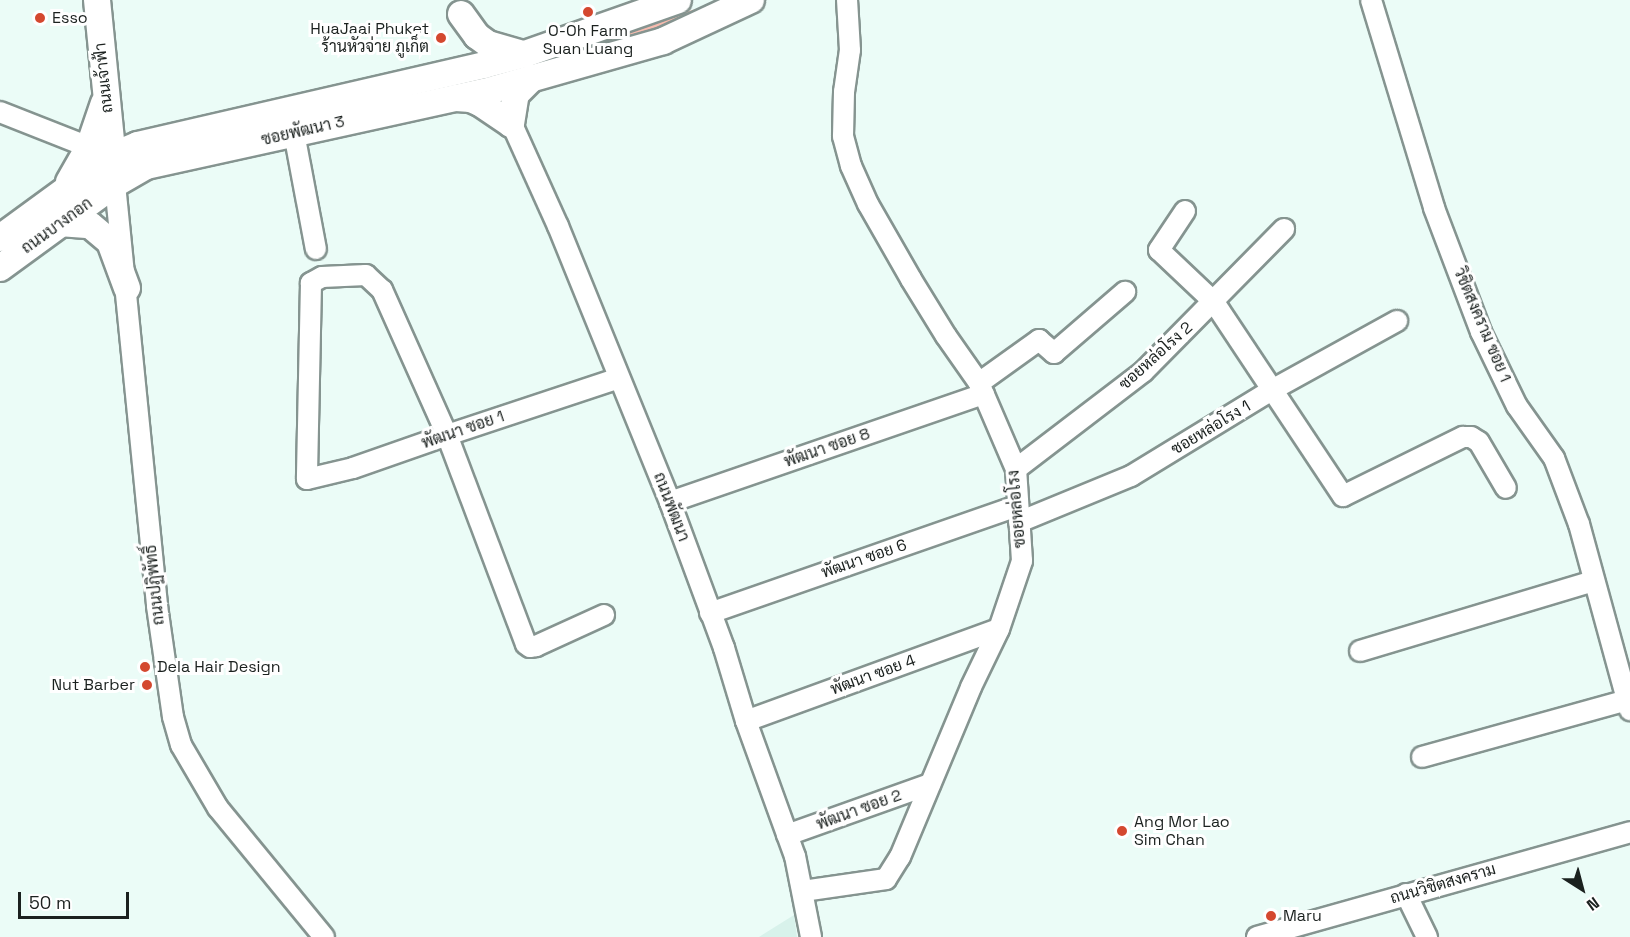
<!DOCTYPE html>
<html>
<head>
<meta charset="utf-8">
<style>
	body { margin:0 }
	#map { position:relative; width:1630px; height:937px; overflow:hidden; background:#ebfcf7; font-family:"Space Grotesk",Sarabun,sans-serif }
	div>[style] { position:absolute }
	.built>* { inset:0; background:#d8f2eb }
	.green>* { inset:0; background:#f8bcaf }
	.roads { filter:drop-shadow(2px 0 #859490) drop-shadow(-2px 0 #859490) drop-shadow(0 2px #859490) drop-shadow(0 -2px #859490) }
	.minor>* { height:20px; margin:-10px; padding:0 10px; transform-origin:10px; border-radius:10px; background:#fff }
	.major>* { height:26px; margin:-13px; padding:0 13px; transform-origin:13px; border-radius:13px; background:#fff }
	.dots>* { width:16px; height:16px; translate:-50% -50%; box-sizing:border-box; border:3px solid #fff; border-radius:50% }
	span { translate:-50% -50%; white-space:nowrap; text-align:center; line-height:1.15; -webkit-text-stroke:6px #fff; paint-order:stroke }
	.poi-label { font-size:16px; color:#1b211f }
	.left { translate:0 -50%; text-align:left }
	.right { translate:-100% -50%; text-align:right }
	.street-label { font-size:16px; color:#1b211f }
	.north { position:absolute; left:1552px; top:859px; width:60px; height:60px; -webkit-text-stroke:4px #fff; paint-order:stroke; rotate:144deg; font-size:16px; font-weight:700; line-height:24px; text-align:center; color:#1b211f }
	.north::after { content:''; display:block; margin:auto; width:21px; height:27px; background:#1b211f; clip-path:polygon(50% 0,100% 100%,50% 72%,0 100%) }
	.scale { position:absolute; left:18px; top:892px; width:111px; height:27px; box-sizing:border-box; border:3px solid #1b211f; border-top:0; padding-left:8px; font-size:18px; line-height:21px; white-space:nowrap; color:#1b211f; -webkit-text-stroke:4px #fff; paint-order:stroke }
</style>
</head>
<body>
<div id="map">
	<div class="built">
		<i style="clip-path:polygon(794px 915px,797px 937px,759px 937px)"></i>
	</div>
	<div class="green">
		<i style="clip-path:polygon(725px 0,726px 6px,519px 72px,513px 71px,512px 68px,516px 64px)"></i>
	</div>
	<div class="roads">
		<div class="minor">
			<i style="left:1371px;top:0;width:217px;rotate:73.1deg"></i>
			<i style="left:1434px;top:208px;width:133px;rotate:69.2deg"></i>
			<i style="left:1481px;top:332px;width:82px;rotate:64.1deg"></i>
			<i style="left:1517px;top:406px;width:64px;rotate:54.6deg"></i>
			<i style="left:1554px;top:458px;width:71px;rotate:69.3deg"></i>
			<i style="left:1579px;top:524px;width:193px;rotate:74.7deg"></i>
			<i style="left:506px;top:111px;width:126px;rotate:65.7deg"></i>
			<i style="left:558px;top:226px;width:298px;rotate:67.9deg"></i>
			<i style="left:670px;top:502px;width:156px;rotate:69.7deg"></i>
			<i style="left:724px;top:648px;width:76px;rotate:73.2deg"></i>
			<i style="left:746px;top:721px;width:144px;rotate:70.1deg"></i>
			<i style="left:795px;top:856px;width:83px;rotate:78.8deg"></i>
			<i style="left:0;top:112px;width:96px;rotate:21.5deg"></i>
			<i style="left:294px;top:133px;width:118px;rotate:79.3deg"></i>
			<i style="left:115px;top:184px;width:424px;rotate:84.3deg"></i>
			<i style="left:157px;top:606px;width:112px;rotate:81.8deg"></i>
			<i style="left:173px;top:717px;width:29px;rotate:74deg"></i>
			<i style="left:181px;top:745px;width:73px;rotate:59.6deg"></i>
			<i style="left:218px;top:808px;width:167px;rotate:50.6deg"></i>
			<i style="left:1185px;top:211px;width:47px;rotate:123.7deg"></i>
			<i style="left:1159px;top:250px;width:76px;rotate:43.4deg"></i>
			<i style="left:1214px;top:302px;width:233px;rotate:56.4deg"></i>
			<i style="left:1343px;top:496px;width:134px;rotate:-26.2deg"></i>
			<i style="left:1463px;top:437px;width:8px"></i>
			<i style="left:1471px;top:437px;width:9px;rotate:32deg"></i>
			<i style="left:1479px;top:442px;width:53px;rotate:59.6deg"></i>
			<i style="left:979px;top:383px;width:74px;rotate:-35.6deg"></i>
			<i style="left:1039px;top:340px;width:20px;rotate:41deg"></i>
			<i style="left:1054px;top:353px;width:94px;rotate:-40.7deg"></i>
			<i style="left:1016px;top:469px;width:160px;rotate:-37.4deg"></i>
			<i style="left:1143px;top:372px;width:201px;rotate:-45.4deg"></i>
			<i style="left:670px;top:502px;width:332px;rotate:-19deg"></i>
			<i style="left:1019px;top:522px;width:121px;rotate:-22.3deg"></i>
			<i style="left:1131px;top:476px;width:165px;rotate:-31.4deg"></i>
			<i style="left:1272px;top:390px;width:143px;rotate:-28.9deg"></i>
			<i style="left:710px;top:613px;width:326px;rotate:-19.2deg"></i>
			<i style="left:604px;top:615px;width:75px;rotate:155.5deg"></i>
			<i style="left:536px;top:646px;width:6px;rotate:171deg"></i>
			<i style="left:530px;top:647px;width:5px;rotate:-143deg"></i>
			<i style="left:526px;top:644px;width:223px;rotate:-110.7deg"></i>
			<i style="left:447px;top:435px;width:159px;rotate:-114.1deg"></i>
			<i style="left:382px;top:290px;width:22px;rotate:-137deg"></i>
			<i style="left:366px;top:275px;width:44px;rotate:177.4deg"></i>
			<i style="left:322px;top:277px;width:13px;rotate:151deg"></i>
			<i style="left:311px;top:283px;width:196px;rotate:91.2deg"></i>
			<i style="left:307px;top:479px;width:47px;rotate:-13.4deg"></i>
			<i style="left:353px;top:468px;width:100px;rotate:-19.3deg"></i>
			<i style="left:447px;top:435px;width:181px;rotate:-18.3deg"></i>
			<i style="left:1360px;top:651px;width:243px;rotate:-16.7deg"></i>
			<i style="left:746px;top:721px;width:269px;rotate:-20deg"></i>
			<i style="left:1422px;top:757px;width:213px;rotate:-15.5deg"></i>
			<i style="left:787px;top:835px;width:152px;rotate:-19.6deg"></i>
			<i style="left:803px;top:891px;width:84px;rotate:-8.2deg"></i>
			<i style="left:886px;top:879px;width:26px;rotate:-58deg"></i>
			<i style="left:900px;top:857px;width:184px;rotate:-67.3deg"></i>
			<i style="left:971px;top:687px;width:64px;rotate:-64.2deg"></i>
			<i style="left:999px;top:629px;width:72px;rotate:-71.3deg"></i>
			<i style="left:1022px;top:561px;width:92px;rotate:-93.7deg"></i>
			<i style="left:1016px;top:469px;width:94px;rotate:-113.3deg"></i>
			<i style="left:979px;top:383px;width:57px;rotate:-125.1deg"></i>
			<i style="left:946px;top:336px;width:67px;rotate:-121.6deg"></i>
			<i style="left:911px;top:279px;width:86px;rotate:-119.8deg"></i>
			<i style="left:868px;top:204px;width:42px;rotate:-114.1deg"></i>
			<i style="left:851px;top:166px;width:31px;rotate:-105deg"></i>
			<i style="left:843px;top:136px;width:44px;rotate:-88.7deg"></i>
			<i style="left:844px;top:92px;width:42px;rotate:-81.9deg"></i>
			<i style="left:850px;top:50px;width:50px;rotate:-93.4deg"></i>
			<i style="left:1406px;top:894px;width:48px;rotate:64deg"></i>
			<i style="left:1257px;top:937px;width:387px;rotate:-15.7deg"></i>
		</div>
		<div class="major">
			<i style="left:97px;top:0;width:172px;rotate:84.3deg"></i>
			<i style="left:461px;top:14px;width:27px;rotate:54deg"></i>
			<i style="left:477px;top:36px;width:14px;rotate:36deg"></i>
			<i style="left:488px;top:44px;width:37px;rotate:16deg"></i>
			<i style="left:456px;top:98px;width:15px;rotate:4deg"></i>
			<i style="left:471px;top:99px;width:10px;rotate:24deg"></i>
			<i style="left:480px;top:103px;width:37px;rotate:34deg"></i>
			<i style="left:511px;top:124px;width:30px;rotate:-81deg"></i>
			<i style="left:516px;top:94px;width:23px;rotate:-45deg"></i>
			<i style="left:69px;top:182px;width:40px;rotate:-60.3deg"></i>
			<i style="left:89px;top:147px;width:46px;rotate:-71.2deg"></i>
			<i style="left:59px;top:223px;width:31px;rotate:4deg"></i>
			<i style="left:90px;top:225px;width:26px;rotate:40deg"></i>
			<i style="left:110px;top:242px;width:49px;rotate:69.7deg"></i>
			<i style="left:0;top:238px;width:139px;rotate:-36.2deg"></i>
			<i style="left:112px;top:156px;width:28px;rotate:-23deg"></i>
			<i style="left:138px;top:145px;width:355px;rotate:-13deg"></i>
			<i style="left:484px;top:65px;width:42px;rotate:-15deg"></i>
			<i style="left:525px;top:54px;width:162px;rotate:-19.4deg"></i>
			<i style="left:0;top:268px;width:142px;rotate:-36.1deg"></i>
			<i style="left:115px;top:184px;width:36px;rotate:-30deg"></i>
			<i style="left:146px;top:166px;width:357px;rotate:-12.4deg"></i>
			<i style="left:495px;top:89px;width:175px;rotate:-15.9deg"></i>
			<i style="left:663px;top:41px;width:97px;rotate:-25deg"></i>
		</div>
	</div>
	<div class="dots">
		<i style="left:588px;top:12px;background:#d4482f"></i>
		<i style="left:40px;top:18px;background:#d4482f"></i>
		<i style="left:441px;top:38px;background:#d4482f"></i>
		<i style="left:145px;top:667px;background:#d4482f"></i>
		<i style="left:147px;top:685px;background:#d4482f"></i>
		<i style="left:1122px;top:831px;background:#d4482f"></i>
		<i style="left:1271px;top:916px;background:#d4482f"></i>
	</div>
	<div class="poi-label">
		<span class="left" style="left:52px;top:18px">Esso</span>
		<span class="right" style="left:429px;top:38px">HuaJaai Phuket<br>ร้านหัวจ่าย ภูเก็ต</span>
		<span style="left:588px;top:40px">O-Oh Farm<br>Suan Luang</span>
		<span class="left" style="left:157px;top:667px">Dela Hair Design</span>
		<span class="right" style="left:135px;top:685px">Nut Barber</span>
		<span class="left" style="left:1134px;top:831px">Ang Mor Lao<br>Sim Chan</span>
		<span class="left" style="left:1283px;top:916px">Maru</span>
	</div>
	<div class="street-label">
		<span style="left:104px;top:78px;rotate:-96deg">ถนนเจ้าฟ้า</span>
		<span style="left:303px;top:131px;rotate:-13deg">ซอยพัฒนา 3</span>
		<span style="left:57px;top:226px;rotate:-36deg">ถนนบางกอก</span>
		<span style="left:1482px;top:325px;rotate:67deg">วิชิตสงคราม ซอย 1</span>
		<span style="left:1156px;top:356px;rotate:-42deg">ซอยหล่อโรง 2</span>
		<span style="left:1211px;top:428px;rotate:-31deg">ซอยหล่อโรง 1</span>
		<span style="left:463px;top:430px;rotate:-19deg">พัฒนา ซอย 1</span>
		<span style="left:827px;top:448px;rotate:-19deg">พัฒนา ซอย 8</span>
		<span style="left:671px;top:507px;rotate:69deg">ถนนพัฒนา</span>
		<span style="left:1017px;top:509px;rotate:-95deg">ซอยหล่อโรง</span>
		<span style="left:864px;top:559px;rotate:-19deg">พัฒนา ซอย 6</span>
		<span style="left:155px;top:585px;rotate:-96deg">ถนนปฏิพัทธิ์</span>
		<span style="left:873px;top:675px;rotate:-20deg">พัฒนา ซอย 4</span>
		<span style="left:859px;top:810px;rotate:-20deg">พัฒนา ซอย 2</span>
		<span style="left:1443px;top:884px;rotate:-16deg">ถนนวิชิตสงคราม</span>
	</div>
	<div class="north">N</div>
	<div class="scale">50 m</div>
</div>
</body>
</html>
